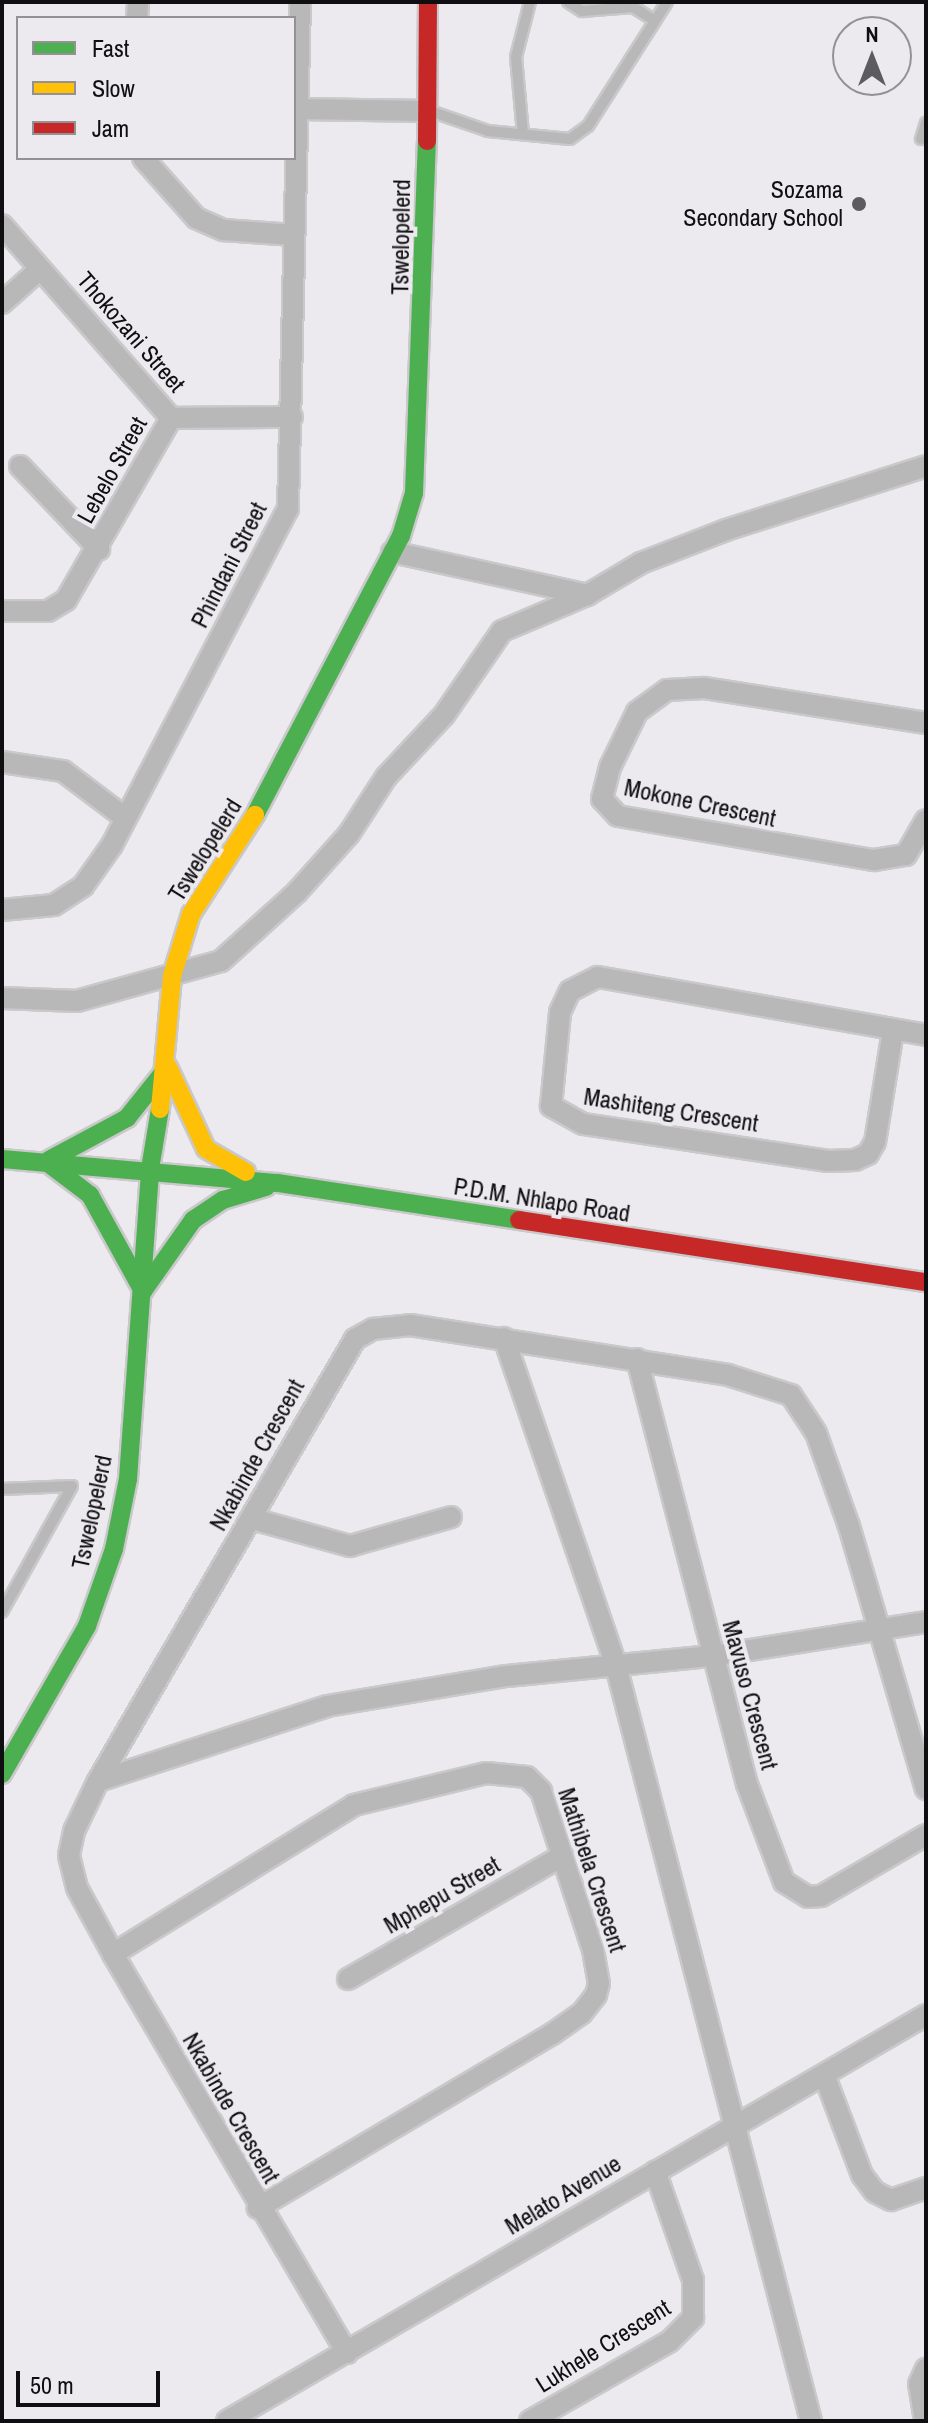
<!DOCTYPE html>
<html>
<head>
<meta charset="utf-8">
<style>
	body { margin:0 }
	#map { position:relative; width:928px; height:2423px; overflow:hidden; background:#eceaee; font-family:"Archivo Narrow",sans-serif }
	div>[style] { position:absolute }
	.roads { filter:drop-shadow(2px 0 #c9c8ca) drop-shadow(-2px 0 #c9c8ca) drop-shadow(0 2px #c9c8ca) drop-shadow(0 -2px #c9c8ca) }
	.lane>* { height:10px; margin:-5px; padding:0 5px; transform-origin:5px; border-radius:5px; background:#b8b8b8 }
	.street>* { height:20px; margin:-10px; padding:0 10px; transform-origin:10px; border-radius:10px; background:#b8b8b8 }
	.fast>* { height:18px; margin:-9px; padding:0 9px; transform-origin:9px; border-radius:9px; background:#4caf50 }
	.slow>* { height:18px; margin:-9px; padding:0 9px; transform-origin:9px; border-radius:9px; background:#ffc107 }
	.jam>* { height:18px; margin:-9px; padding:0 9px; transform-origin:9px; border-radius:9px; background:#c62828 }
	.dots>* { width:22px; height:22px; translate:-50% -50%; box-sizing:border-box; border:4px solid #ece9ef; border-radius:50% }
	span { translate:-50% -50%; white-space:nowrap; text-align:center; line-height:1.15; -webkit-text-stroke:8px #ece9ef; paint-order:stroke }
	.poi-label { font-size:24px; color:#0f0e10 }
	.right { translate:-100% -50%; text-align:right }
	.street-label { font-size:24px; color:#0f0e10 }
	.frame { position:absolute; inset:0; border:4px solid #0f0e10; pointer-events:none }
	.legend { position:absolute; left:16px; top:16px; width:280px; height:144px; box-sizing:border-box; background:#ece9ef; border:2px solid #949196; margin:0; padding:10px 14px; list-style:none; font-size:24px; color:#0f0e10 }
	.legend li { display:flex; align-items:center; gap:16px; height:40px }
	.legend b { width:40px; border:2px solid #949196 }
	.north { position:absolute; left:832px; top:16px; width:80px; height:80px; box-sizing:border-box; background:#ece9ef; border:2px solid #949196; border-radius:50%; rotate:0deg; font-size:22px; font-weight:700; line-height:32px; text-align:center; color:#0f0e10 }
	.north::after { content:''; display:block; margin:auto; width:28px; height:36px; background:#5c5b5e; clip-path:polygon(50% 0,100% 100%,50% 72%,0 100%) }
	.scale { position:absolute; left:16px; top:2371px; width:144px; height:36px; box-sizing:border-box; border:4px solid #0f0e10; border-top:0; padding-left:10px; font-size:24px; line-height:28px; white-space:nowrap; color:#0f0e10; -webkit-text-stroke:6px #ece9ef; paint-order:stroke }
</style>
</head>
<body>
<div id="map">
	<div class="roads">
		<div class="lane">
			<i style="left:568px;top:2px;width:17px;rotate:33deg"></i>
			<i style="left:582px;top:11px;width:51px;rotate:-4.5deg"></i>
			<i style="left:633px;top:7px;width:25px;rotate:32deg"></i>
			<i style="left:430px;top:111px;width:61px;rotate:19deg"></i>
			<i style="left:488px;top:131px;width:82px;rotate:5.6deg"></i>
			<i style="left:570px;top:139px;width:22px;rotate:-36deg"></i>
			<i style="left:588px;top:126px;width:147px;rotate:-57.5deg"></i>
			<i style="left:523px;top:134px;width:77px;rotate:-95.2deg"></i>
			<i style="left:516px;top:57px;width:57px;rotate:-75.7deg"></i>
			<i style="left:921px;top:139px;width:17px;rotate:-73deg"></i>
			<i style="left:2px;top:1489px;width:70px;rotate:-2.5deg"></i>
			<i style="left:72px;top:1486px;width:144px;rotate:119.1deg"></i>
		</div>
		<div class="street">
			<i style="left:137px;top:18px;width:16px;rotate:-86deg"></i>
			<i style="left:299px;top:109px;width:128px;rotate:0.9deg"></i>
			<i style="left:143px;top:158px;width:80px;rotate:48.5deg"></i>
			<i style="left:196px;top:218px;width:30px;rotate:24deg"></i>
			<i style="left:223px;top:230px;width:71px;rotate:4deg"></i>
			<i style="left:2px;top:225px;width:257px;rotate:48.8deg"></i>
			<i style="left:171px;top:418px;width:121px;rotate:-0.5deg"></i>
			<i style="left:2px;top:303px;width:51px;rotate:-41.8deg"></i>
			<i style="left:20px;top:466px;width:115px;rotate:46.4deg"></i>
			<i style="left:392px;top:552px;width:200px;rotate:12.4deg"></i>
			<i style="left:2px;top:611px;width:46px"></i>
			<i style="left:48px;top:611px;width:21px;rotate:-31deg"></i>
			<i style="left:66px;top:600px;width:210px;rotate:-60deg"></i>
			<i style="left:926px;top:723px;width:225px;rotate:-171deg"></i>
			<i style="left:704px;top:688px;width:37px;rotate:177deg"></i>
			<i style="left:667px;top:690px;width:37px;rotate:144deg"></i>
			<i style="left:637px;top:712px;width:61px;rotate:116.1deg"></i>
			<i style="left:610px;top:767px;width:33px;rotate:104deg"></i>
			<i style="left:602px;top:799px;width:23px;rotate:47deg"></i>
			<i style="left:618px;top:816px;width:260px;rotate:9.8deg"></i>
			<i style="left:874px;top:860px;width:32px;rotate:-9deg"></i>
			<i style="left:906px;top:855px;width:40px;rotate:-60.3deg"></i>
			<i style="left:2px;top:762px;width:62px;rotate:8.4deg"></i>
			<i style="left:63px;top:771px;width:76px;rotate:37deg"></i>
			<i style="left:2px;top:910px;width:52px;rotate:-5.5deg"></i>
			<i style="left:54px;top:905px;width:35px;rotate:-33deg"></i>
			<i style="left:83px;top:886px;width:50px;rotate:-54.7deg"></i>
			<i style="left:112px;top:845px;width:379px;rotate:-62.4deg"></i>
			<i style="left:288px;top:509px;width:507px;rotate:-88.64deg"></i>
			<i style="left:2px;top:998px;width:75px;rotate:2.3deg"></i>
			<i style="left:77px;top:1001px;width:149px;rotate:-15.5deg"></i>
			<i style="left:221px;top:961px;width:103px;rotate:-42.2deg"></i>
			<i style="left:297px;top:892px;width:78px;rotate:-48.1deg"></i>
			<i style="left:349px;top:834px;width:68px;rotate:-57deg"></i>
			<i style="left:386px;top:777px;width:85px;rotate:-46.9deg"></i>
			<i style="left:444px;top:715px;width:102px;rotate:-55.4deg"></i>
			<i style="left:502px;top:631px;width:92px;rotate:-23deg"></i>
			<i style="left:587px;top:595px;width:63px;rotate:-30.7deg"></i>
			<i style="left:641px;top:563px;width:91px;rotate:-21.2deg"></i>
			<i style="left:726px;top:530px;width:210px;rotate:-17.7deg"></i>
			<i style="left:893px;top:1031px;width:112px;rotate:99.2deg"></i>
			<i style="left:875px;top:1142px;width:14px;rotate:120deg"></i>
			<i style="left:868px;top:1154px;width:14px;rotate:155deg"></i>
			<i style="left:855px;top:1160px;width:27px;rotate:178deg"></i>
			<i style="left:828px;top:1161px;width:248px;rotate:-171.4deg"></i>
			<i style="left:583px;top:1124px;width:37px;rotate:-151deg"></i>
			<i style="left:551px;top:1106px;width:94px;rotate:-84.5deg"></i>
			<i style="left:560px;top:1012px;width:23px;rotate:-65deg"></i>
			<i style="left:570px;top:991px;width:31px;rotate:-27deg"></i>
			<i style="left:598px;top:977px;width:333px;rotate:10deg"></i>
			<i style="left:504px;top:1338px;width:342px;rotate:71.1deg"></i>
			<i style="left:615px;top:1662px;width:784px;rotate:75.52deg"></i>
			<i style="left:637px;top:1359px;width:439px;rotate:75.5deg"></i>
			<i style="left:747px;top:1784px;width:105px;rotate:69.3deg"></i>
			<i style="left:784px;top:1882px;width:28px;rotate:32deg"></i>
			<i style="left:808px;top:1897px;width:13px;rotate:-4deg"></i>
			<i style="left:821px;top:1896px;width:121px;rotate:-30.2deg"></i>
			<i style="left:253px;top:1519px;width:101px;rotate:15.6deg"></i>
			<i style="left:350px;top:1546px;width:105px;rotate:-16deg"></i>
			<i style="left:98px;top:1781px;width:241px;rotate:-18.1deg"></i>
			<i style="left:327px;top:1706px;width:182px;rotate:-9.5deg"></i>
			<i style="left:507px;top:1676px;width:206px;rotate:-5.6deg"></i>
			<i style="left:712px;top:1656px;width:217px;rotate:-9deg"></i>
			<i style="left:113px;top:1954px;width:283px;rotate:-31.7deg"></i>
			<i style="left:354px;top:1805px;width:136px;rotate:-13.6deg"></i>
			<i style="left:486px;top:1773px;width:41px;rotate:5.6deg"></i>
			<i style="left:527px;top:1777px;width:20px;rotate:45deg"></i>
			<i style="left:541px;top:1791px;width:167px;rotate:71.9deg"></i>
			<i style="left:593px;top:1950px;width:34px;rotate:80deg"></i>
			<i style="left:599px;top:1983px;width:12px;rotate:104deg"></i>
			<i style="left:596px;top:1995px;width:23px;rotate:128deg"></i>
			<i style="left:582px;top:2013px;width:37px;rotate:145deg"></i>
			<i style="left:552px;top:2034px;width:342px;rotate:149.4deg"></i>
			<i style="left:348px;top:1979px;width:247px;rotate:-29.9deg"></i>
			<i style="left:825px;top:2077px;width:105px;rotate:69.3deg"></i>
			<i style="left:862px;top:2175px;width:21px;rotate:53deg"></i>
			<i style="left:875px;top:2192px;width:18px;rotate:27deg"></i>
			<i style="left:891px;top:2200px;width:37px;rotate:-19deg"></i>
			<i style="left:347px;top:2353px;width:463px;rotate:-120.4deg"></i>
			<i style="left:113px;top:1954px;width:75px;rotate:-118.6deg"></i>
			<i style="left:77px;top:1888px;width:34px;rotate:-104deg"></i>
			<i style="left:69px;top:1855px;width:25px;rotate:-78deg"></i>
			<i style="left:74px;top:1831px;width:55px;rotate:-64.4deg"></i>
			<i style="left:98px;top:1781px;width:511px;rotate:-59.82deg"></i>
			<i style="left:355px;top:1339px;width:21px;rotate:-29deg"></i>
			<i style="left:373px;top:1329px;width:37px;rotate:-6deg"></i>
			<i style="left:410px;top:1325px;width:322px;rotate:8.9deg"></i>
			<i style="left:728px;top:1375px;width:66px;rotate:17.6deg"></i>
			<i style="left:791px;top:1395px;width:45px;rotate:56.7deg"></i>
			<i style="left:816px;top:1433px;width:99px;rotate:70.5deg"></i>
			<i style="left:849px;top:1526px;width:274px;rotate:73.7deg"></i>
			<i style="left:227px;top:2421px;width:808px;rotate:-30.15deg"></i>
			<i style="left:530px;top:2421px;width:161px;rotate:-29.7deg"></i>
			<i style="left:670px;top:2341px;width:33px;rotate:-45deg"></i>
			<i style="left:693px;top:2318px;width:38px;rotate:-90deg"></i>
			<i style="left:693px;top:2280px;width:115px;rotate:-109.2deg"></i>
			<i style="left:925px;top:2421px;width:37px;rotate:-99deg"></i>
			<i style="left:919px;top:2384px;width:17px;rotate:-65deg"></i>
		</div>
		<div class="fast">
			<i style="left:255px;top:815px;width:315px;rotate:-62.4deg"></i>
			<i style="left:401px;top:536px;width:45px;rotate:-73.2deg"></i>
			<i style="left:414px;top:493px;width:352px;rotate:-87.9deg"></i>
			<i style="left:2px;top:1159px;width:277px;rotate:5deg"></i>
			<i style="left:278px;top:1183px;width:244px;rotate:8.7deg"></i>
			<i style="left:49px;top:1160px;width:89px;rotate:-28.3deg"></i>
			<i style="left:127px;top:1118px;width:58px;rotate:-51.3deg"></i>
			<i style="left:48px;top:1163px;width:53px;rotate:37.3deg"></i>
			<i style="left:90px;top:1195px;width:110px;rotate:61.1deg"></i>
			<i style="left:143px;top:1291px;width:87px;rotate:-54.8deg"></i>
			<i style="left:193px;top:1220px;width:36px;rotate:-34deg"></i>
			<i style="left:223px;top:1200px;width:45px;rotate:-16.8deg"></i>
			<i style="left:2px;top:1774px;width:171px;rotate:-60.1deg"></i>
			<i style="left:87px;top:1626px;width:82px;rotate:-70.7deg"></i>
			<i style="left:114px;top:1549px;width:71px;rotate:-78.7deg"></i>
			<i style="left:128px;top:1479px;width:311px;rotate:-85.9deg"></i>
			<i style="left:150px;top:1169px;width:61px;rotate:-80.5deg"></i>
		</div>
		<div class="slow">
			<i style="left:168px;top:1067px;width:90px;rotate:65.1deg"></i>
			<i style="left:206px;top:1149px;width:46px;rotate:29.9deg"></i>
			<i style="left:160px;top:1109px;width:134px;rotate:-84.8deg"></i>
			<i style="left:172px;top:976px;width:65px;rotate:-73deg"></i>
			<i style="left:191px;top:914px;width:118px;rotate:-57.1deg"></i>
		</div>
		<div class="jam">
			<i style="left:427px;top:141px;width:139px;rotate:-89.6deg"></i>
			<i style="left:519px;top:1220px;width:412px;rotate:8.7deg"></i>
		</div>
	</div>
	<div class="dots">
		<i style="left:859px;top:204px;background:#5c5b5e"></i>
	</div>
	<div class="poi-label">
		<span class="right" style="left:843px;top:204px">Sozama<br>Secondary School</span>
	</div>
	<div class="street-label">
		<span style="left:401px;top:237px;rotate:-89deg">Tswelopelerd</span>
		<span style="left:131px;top:332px;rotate:49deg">Thokozani Street</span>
		<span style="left:112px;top:470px;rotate:-61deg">Lebelo Street</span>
		<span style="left:229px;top:565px;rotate:-63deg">Phindani Street</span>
		<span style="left:700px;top:803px;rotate:12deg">Mokone Crescent</span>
		<span style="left:205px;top:850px;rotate:-58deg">Tswelopelerd</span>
		<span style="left:671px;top:1110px;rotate:9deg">Mashiteng Crescent</span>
		<span style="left:542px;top:1200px;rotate:9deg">P.D.M. Nhlapo Road</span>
		<span style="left:257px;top:1455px;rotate:-61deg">Nkabinde Crescent</span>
		<span style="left:92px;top:1512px;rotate:-78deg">Tswelopelerd</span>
		<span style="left:750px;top:1695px;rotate:75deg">Mavuso Crescent</span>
		<span style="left:592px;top:1870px;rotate:72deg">Mathibela Crescent</span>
		<span style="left:442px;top:1895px;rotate:-30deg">Mphepu Street</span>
		<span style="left:231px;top:2108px;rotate:60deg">Nkabinde Crescent</span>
		<span style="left:563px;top:2195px;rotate:-31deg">Melato Avenue</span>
		<span style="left:603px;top:2346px;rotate:-32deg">Lukhele Crescent</span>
	</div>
	<div class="frame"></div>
	<ul class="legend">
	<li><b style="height:10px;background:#4caf50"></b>Fast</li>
	<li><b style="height:10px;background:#ffc107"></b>Slow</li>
	<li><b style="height:10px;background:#c62828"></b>Jam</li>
	</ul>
	<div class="north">N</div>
	<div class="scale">50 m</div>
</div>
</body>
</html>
